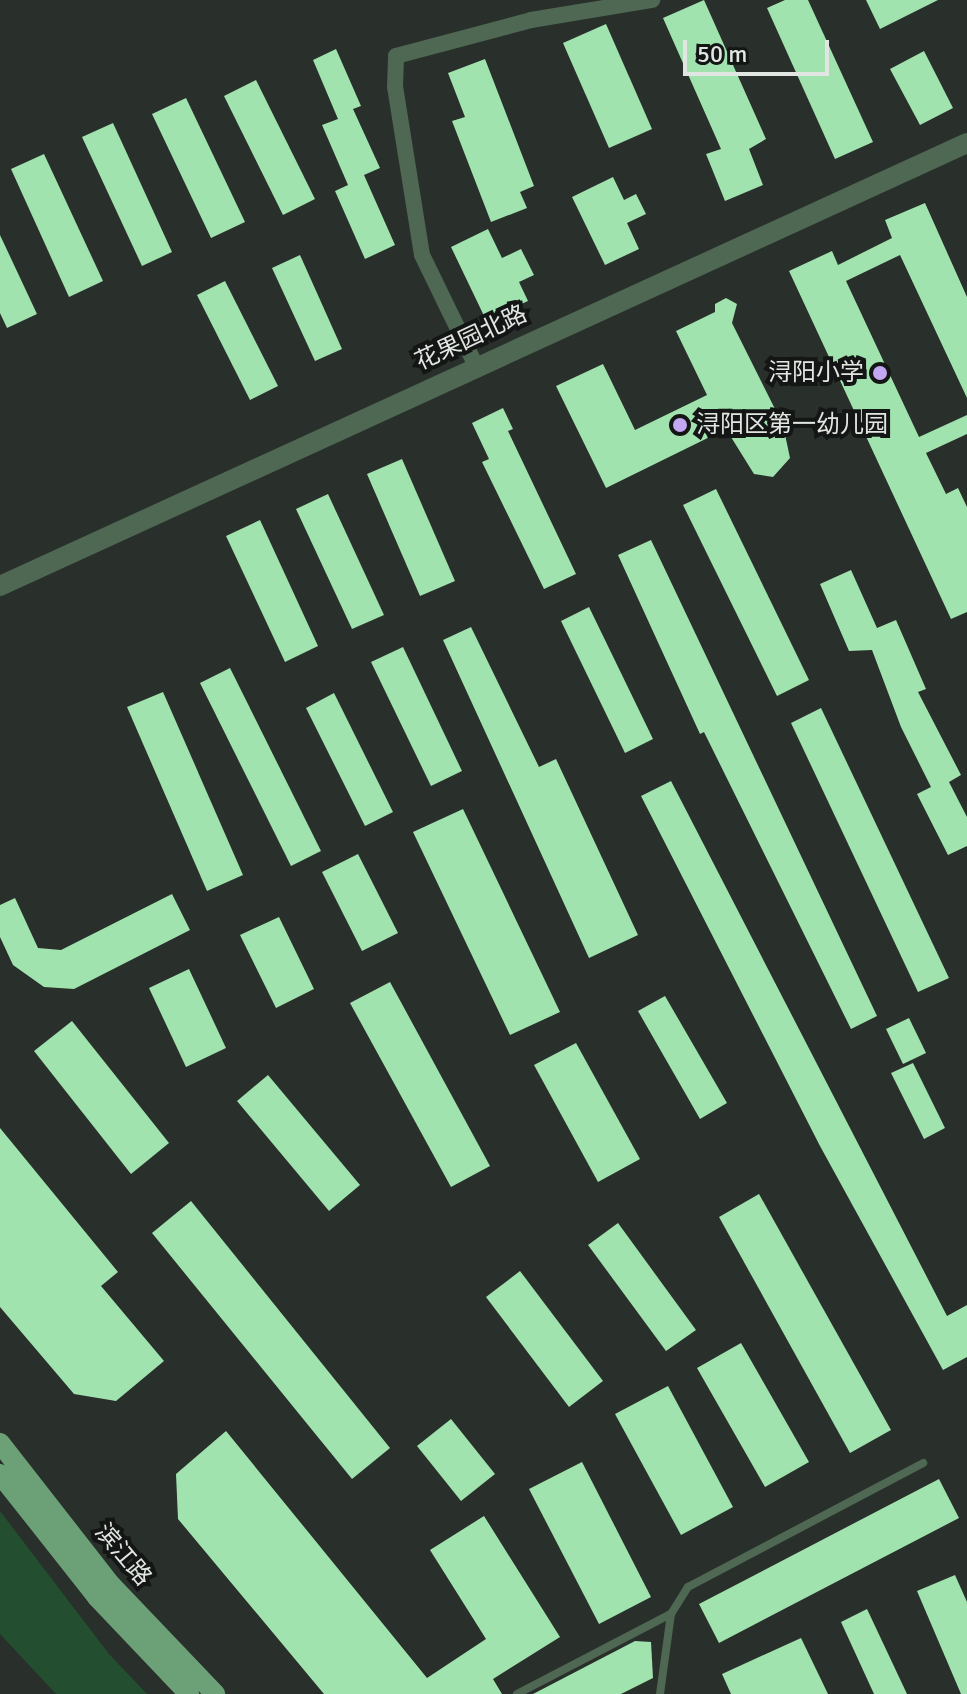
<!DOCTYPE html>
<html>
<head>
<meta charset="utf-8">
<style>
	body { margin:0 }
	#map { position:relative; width:967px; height:1694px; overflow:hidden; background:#292f2a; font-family:Signika,"Noto Sans SC",sans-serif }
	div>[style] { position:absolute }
	.green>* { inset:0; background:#234e2f }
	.building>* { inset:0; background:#a1e3af }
	.service>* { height:8px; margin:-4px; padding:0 4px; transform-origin:4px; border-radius:4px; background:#4e6853 }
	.minor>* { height:16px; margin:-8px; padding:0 8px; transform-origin:8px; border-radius:8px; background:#4e6853 }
	.tertiary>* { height:20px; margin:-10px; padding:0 10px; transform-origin:10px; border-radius:10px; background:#4e6853 }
	.primary>* { height:20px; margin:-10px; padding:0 10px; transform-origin:10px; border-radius:10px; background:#6ca177 }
	.dots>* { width:22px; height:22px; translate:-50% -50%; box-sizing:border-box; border:4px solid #131614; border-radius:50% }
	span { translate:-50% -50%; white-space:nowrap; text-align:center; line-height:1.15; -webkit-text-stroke:8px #131614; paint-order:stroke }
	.street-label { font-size:24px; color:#e2e6e2 }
	.poi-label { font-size:24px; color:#e2e6e2 }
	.right { translate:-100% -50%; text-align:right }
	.left { translate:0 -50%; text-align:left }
	.scale { position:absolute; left:683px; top:40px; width:146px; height:36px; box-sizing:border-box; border:4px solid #e2e6e2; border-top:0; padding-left:10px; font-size:24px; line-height:28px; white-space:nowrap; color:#e2e6e2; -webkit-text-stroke:6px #131614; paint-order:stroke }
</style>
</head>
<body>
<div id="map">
	<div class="green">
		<i style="clip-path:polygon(0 1511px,109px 1654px,147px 1694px,56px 1694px,0 1634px)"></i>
	</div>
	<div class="building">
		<i style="clip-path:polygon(704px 0,766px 139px,749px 149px,763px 185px,725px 201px,706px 154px,721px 149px,663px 18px)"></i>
		<i style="clip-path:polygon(785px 0,808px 0,873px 142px,835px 159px,767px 8px)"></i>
		<i style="clip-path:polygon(866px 0,938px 0,880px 29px)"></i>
		<i style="clip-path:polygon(606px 24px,652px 129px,609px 148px,563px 43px)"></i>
		<i style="clip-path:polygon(336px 49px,361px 106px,353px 109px,380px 168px,364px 175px,395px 245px,365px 259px,335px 191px,348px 185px,322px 125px,338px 119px,313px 60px)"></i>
		<i style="clip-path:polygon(924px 51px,953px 108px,920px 125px,890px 69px)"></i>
		<i style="clip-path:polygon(485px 59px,534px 186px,520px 192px,527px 208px,491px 222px,452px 121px,465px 117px,448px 73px)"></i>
		<i style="clip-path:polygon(256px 80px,315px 199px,283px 215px,224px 96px)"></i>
		<i style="clip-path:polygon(186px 98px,245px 222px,211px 238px,152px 114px)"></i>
		<i style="clip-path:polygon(113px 123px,172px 252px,142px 266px,82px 137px)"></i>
		<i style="clip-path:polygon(44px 154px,103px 281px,69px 297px,11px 169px)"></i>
		<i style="clip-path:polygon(613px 177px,624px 200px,636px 194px,646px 214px,627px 223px,639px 249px,605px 265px,572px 197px)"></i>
		<i style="clip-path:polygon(925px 203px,967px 297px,967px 398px,900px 255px,846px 281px,919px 437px,967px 415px,967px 434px,926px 453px,946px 494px,958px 488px,967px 507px,967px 612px,951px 619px,789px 271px,832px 251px,838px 265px,892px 238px,885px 220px)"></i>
		<i style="clip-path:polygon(488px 229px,502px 258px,521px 249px,534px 275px,519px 282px,528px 301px,486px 320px,451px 247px)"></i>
		<i style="clip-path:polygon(0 235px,37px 314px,7px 328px,0 313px)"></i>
		<i style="clip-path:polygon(300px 255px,342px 349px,315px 361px,272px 268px)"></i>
		<i style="clip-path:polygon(225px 281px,278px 386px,250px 400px,197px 295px)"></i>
		<i style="clip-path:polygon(726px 298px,737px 304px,732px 323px,783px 425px,790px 458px,773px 477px,754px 474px,726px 429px,606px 488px,556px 386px,603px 364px,635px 430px,707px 395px,676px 331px,715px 312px,715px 304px)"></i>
		<i style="clip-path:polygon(503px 408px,513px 429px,508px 431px,576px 574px,544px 589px,482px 462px,489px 459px,472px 423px)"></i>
		<i style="clip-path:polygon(402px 459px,455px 581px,420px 596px,367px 474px)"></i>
		<i style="clip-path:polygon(716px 489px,809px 680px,777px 696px,683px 505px)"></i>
		<i style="clip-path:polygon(328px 494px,384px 615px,352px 629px,296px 509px)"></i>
		<i style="clip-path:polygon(260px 520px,318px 646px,285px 662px,226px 536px)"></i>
		<i style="clip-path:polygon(651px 540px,877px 1016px,851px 1029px,704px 732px,700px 734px,618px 555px)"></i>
		<i style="clip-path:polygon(851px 570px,877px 628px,896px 620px,926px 689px,918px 692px,961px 775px,949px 782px,967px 817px,967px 846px,948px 855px,917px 794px,931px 787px,901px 727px,872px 650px,849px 651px,820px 584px)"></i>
		<i style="clip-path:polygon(589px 607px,653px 739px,625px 753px,561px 621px)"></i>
		<i style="clip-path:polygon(471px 627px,539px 767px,556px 759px,638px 935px,589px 958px,443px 640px)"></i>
		<i style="clip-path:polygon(403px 647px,462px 771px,431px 786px,371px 662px)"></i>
		<i style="clip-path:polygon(230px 668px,321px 851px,291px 866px,200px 683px)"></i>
		<i style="clip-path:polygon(163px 692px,243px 875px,207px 891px,127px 707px)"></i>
		<i style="clip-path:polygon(334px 693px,393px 812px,365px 826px,306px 708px)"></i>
		<i style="clip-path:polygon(821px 708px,949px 978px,918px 992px,791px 723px)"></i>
		<i style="clip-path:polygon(671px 781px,947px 1316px,967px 1305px,967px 1357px,943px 1370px,820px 1146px,641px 796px)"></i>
		<i style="clip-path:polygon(463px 809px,560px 1012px,510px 1035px,413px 832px)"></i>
		<i style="clip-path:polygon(358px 854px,398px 933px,362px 951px,322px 872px)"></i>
		<i style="clip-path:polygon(172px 894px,190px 930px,74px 989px,44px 987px,13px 965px,0 937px,0 905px,15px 898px,38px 948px,61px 950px)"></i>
		<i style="clip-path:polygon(279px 917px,314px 989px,276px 1008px,240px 935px)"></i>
		<i style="clip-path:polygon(189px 969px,226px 1048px,186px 1067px,149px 988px)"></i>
		<i style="clip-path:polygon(390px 982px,490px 1166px,451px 1187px,350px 1003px)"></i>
		<i style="clip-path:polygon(665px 996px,727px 1103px,700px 1119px,638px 1011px)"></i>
		<i style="clip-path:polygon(909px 1018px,926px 1053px,903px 1064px,886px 1029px)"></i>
		<i style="clip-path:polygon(72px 1021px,169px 1143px,131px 1174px,34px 1051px)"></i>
		<i style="clip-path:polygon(576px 1043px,640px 1159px,598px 1182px,534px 1065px)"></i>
		<i style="clip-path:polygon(913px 1063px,945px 1128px,924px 1139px,891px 1073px)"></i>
		<i style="clip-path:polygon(268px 1075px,360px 1185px,329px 1211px,237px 1101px)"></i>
		<i style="clip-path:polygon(0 1128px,118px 1272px,101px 1286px,164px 1361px,116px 1401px,74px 1394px,0 1307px)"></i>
		<i style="clip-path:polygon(759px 1194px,891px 1430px,850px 1453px,719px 1217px)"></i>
		<i style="clip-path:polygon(191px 1201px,390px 1448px,352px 1479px,152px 1233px)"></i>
		<i style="clip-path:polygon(618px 1223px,696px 1330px,666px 1351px,588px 1245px)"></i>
		<i style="clip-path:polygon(520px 1271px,603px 1381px,569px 1407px,486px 1297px)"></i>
		<i style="clip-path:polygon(741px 1343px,809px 1462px,765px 1487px,697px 1368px)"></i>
		<i style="clip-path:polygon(668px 1386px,733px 1507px,681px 1535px,615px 1414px)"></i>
		<i style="clip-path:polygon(451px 1419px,495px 1474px,461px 1501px,417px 1446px)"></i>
		<i style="clip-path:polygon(226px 1431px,427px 1678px,486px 1639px,430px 1550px,484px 1516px,560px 1637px,493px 1679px,502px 1694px,324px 1694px,178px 1519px,176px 1474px)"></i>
		<i style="clip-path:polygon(582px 1462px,651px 1597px,599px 1624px,529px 1489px)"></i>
		<i style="clip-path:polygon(939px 1479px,959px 1518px,719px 1643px,699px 1604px)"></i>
		<i style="clip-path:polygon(955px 1575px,967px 1602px,967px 1694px,961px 1694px,917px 1591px)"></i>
		<i style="clip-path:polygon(867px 1609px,907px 1694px,874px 1694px,841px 1622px)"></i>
		<i style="clip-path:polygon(801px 1638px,828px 1694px,731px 1694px,722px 1674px)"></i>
		<i style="clip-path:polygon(635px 1641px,651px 1642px,653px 1678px,621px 1694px,533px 1694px)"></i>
	</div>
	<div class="service">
		<i style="left:517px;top:1694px;width:174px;rotate:-27.5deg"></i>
		<i style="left:660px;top:1694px;width:81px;rotate:-82.2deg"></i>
		<i style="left:671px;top:1614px;width:32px;rotate:-58deg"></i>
		<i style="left:688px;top:1587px;width:266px;rotate:-27.8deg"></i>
	</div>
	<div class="minor">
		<i style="left:475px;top:364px;width:121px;rotate:-115.9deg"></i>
		<i style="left:422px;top:255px;width:170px;rotate:-99.1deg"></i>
		<i style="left:395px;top:87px;width:31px;rotate:-88deg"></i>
		<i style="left:396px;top:56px;width:140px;rotate:-14.9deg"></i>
		<i style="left:531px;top:20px;width:123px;rotate:-9.4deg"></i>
	</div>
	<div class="tertiary">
		<i style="left:0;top:586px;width:1064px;rotate:-24.61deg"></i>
	</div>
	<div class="primary">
		<i style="left:0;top:1443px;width:180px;rotate:52deg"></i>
		<i style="left:111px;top:1585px;width:151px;rotate:46.3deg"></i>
		<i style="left:0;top:1474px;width:157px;rotate:51.7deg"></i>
		<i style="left:97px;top:1597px;width:134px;rotate:46.5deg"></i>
	</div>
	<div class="dots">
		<i style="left:880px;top:373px;background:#c2a7f2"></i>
		<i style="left:680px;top:425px;background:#c2a7f2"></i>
	</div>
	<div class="street-label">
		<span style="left:471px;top:338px;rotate:-25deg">花果园北路</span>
		<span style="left:123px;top:1555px;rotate:50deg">滨江路</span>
	</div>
	<div class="poi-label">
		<span class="right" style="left:864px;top:373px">浔阳小学</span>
		<span class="left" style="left:696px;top:425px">浔阳区第一幼儿园</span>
	</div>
	<div class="scale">50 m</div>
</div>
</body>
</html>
